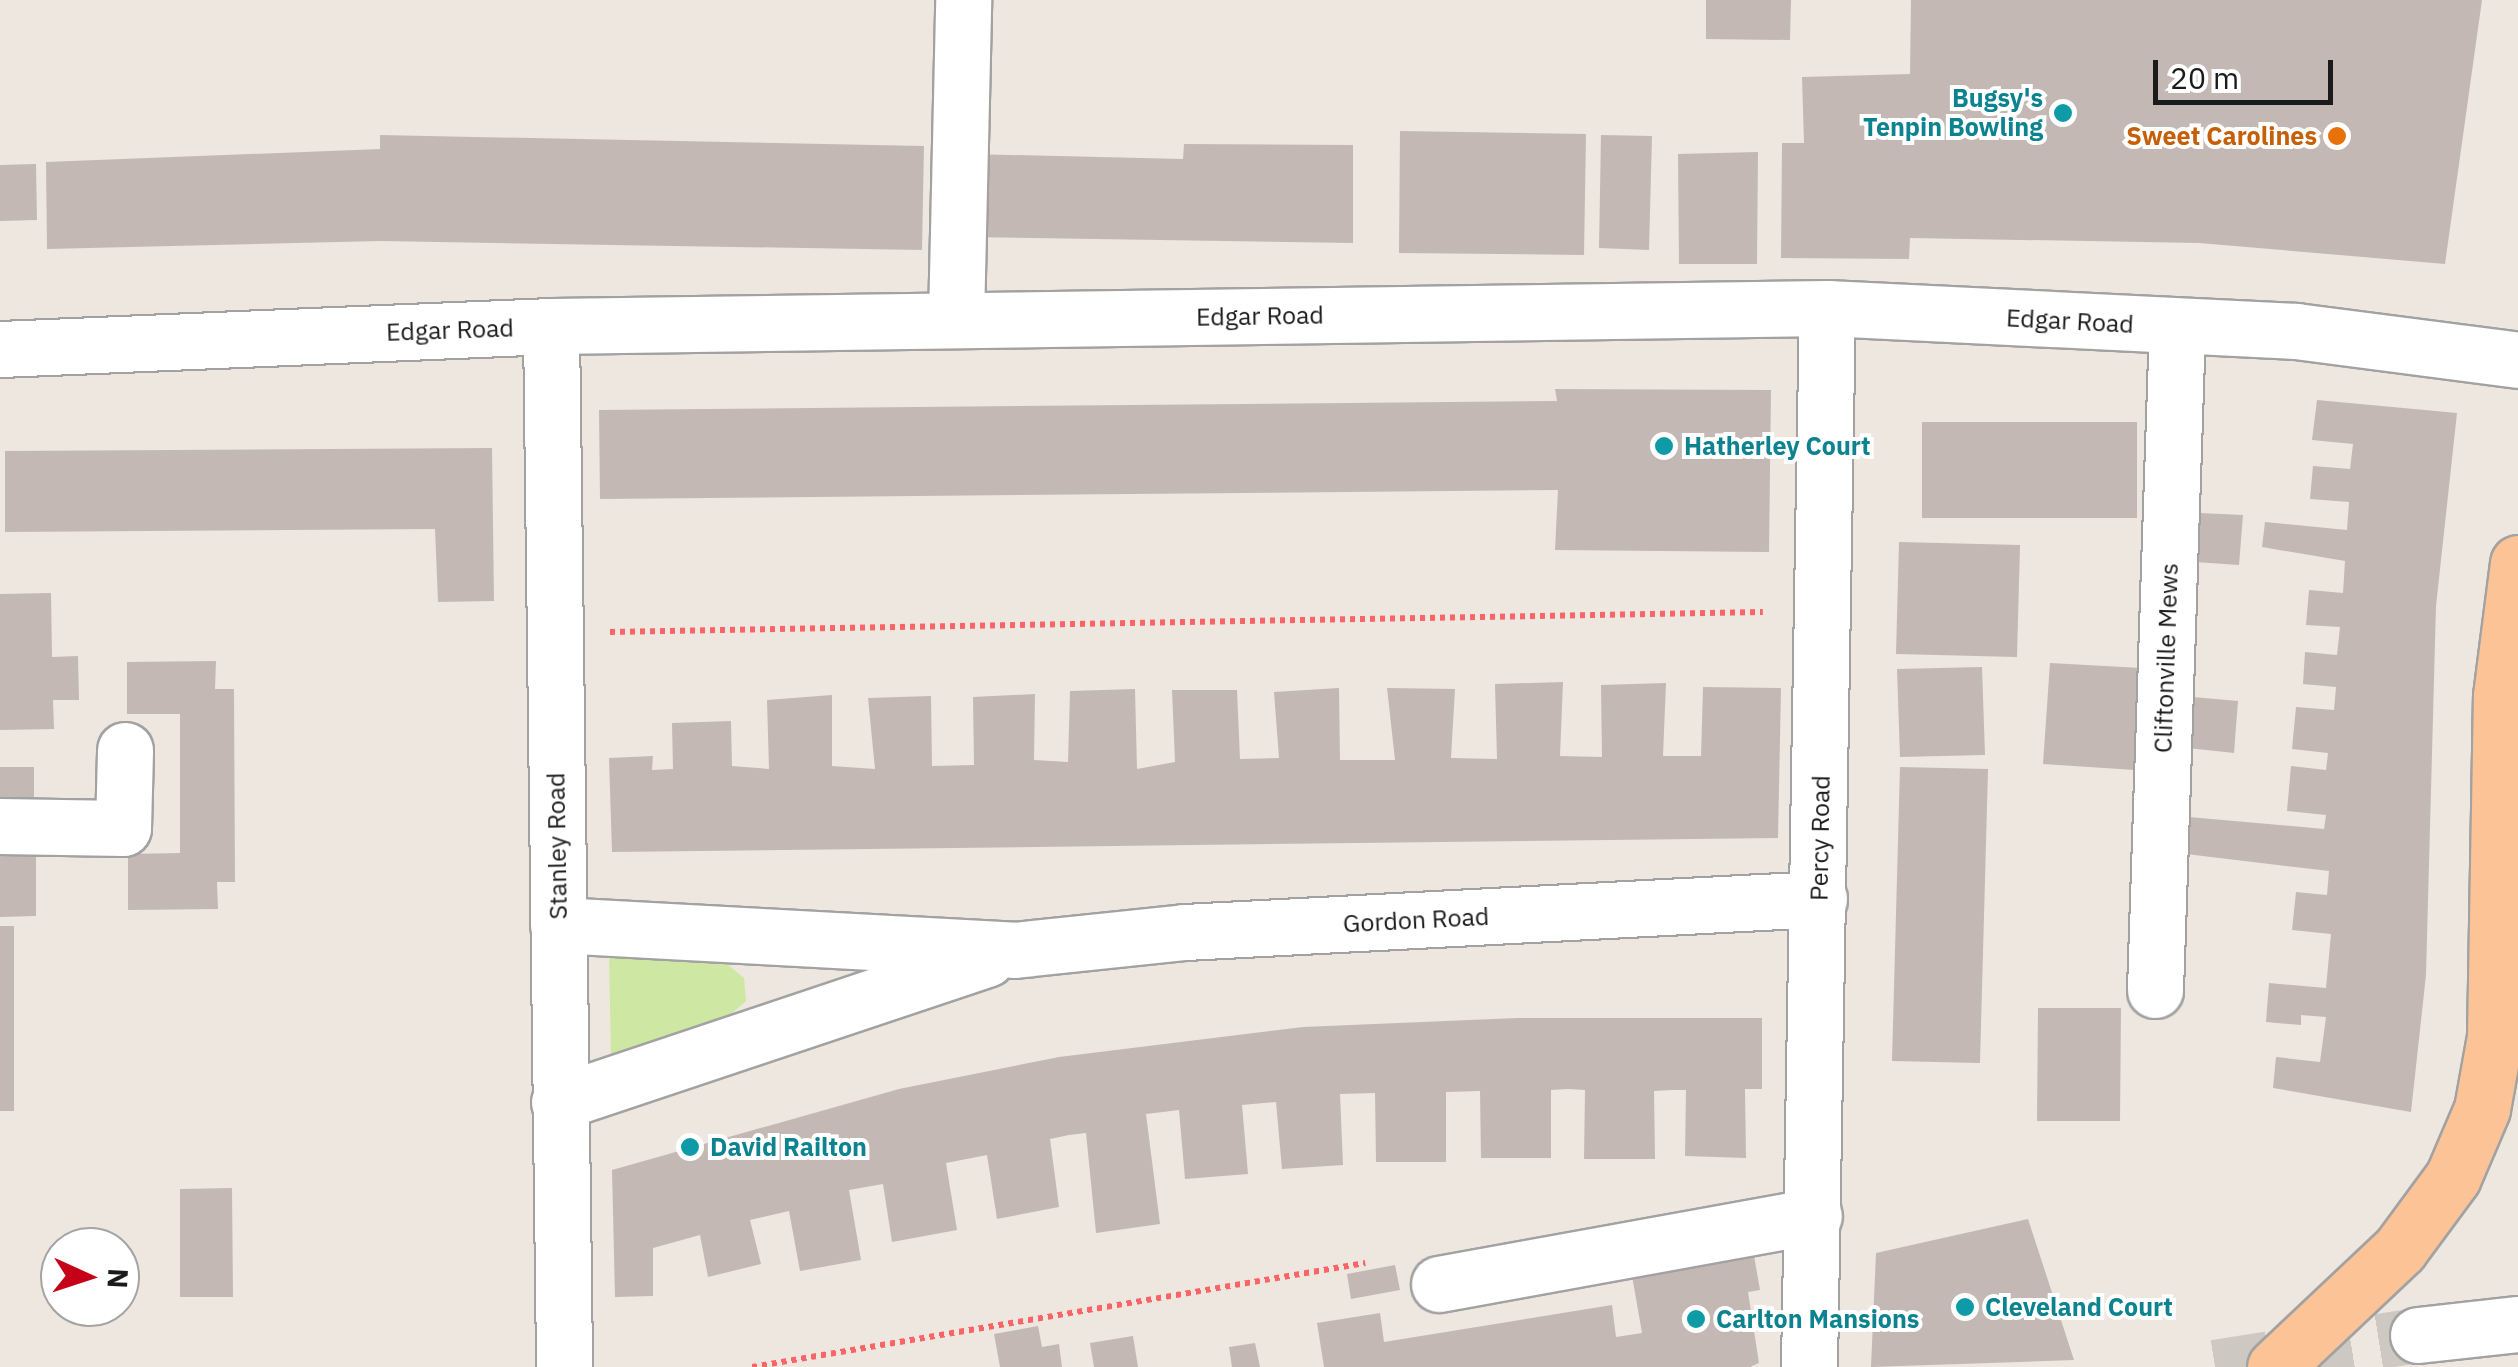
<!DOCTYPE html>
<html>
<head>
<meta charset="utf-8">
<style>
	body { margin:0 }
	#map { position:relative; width:2518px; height:1367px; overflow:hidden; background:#ede7e0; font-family:"IBM Plex Sans",sans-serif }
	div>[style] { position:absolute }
	.grass>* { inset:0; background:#cee8a4 }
	.building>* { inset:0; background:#c4b8b4 }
	.minor-tunnel>* { height:55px; margin-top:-27.5px; transform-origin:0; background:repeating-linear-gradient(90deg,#cec8c2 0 55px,transparent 0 83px) }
	.path>* { height:6px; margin-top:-3px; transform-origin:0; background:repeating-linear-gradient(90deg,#fa6467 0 5px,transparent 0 10px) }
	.roads { filter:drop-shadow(2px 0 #a2a2a2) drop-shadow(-2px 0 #a2a2a2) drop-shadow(0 2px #a2a2a2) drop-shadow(0 -2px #a2a2a2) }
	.minor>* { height:55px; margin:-27.5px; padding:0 27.5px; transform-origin:27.5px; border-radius:27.5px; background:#fff }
	.major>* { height:55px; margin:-27.5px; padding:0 27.5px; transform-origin:27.5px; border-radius:27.5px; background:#fcc496 }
	.dots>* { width:28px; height:28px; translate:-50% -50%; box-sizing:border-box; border:5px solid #fff; border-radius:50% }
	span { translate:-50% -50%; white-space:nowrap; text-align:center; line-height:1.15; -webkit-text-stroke:8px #fff; paint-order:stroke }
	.culture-label { font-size:25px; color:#0d838f; font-weight:700 }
	.right { translate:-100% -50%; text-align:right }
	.left { translate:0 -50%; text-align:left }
	.food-label { font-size:25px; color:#c56008; font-weight:700 }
	.street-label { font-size:25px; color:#1b1b1b }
	.north { position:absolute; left:40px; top:1227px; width:100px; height:100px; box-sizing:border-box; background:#fff; border:2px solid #a4a4a4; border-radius:50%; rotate:93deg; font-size:28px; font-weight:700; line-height:40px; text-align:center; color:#1b1b1b }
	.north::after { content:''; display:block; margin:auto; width:35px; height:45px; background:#c60018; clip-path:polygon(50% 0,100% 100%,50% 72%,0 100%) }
	.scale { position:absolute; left:2153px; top:60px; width:180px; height:45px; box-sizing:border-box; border:5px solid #1b1b1b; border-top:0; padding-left:12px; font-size:30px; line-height:35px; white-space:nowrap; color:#1b1b1b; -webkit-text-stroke:8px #fff; paint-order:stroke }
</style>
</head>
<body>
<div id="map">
	<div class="grass">
		<i style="clip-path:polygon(609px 956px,727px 964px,744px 978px,746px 1001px,729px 1016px,611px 1055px)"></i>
	</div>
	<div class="building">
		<i style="clip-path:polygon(1706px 0,1791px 0,1790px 40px,1706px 39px)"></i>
		<i style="clip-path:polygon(1911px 0,2482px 0,2445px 264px,2199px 243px,1910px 238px,1909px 259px,1781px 258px,1782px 143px,1804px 143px,1802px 77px,1910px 74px)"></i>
		<i style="clip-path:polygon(1400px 131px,1586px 134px,1584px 255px,1399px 253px)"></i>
		<i style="clip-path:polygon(380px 135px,924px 146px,922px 250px,380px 241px,47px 249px,46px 162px,380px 149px)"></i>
		<i style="clip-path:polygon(1601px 135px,1652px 136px,1649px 250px,1599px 248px)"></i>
		<i style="clip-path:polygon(1184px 144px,1353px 145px,1353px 243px,969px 237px,970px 154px,1183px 159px)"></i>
		<i style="clip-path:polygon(1758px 152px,1757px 264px,1679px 264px,1678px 154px)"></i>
		<i style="clip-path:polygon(36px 164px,37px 220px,0 221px,0 165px)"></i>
		<i style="clip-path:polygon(1555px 389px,1771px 390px,1769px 552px,1555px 550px,1558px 490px,600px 499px,599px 410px,1557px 401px)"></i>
		<i style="clip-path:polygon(2317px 400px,2457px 413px,2436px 606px,2426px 975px,2411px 1112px,2273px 1088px,2276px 1057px,2320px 1062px,2326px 1017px,2301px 1015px,2301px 1025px,2266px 1022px,2269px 983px,2326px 988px,2331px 934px,2292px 930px,2296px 892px,2327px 895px,2329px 871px,2186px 854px,2189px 817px,2324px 829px,2326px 815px,2287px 811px,2291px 766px,2326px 770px,2328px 753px,2292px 749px,2296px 707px,2334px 710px,2336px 687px,2303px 684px,2305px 652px,2337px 655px,2340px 627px,2306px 625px,2309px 590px,2343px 593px,2345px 561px,2262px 547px,2265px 522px,2347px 530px,2349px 502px,2310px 499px,2313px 466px,2350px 469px,2353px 444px,2312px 440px)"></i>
		<i style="clip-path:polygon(1922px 422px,2137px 422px,2137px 518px,1922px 518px)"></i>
		<i style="clip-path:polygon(492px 448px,494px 601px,438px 602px,435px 529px,5px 532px,5px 451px)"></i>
		<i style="clip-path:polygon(2199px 513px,2243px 515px,2239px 565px,2195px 562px)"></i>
		<i style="clip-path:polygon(1899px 542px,2020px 545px,2017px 657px,1896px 654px)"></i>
		<i style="clip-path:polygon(51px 593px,52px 657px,78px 656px,79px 700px,53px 700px,54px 729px,0 730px,0 594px)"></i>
		<i style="clip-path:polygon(216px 661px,215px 689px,234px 689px,235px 882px,217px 882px,218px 909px,128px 910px,128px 854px,180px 853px,180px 714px,127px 714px,127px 662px)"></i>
		<i style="clip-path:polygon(2050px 663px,2141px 668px,2135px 770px,2043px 764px)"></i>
		<i style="clip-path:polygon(1982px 667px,1985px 755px,1900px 757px,1897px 669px)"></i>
		<i style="clip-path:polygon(1563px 682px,1560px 756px,1602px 757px,1601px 685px,1666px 683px,1663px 756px,1701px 756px,1703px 687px,1781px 688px,1778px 838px,612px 852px,609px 758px,653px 756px,652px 770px,673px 769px,672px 723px,731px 721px,732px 766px,769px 769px,767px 700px,832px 695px,832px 766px,875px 769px,868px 698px,931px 696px,932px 766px,974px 765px,973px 697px,1035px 694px,1034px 760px,1068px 762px,1070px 691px,1135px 689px,1137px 769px,1175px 762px,1172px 690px,1237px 690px,1240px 759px,1279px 758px,1274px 692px,1339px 688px,1340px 760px,1395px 760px,1387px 688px,1455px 689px,1451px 758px,1497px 759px,1495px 684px)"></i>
		<i style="clip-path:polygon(2193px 697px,2238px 701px,2234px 753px,2188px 748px)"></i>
		<i style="clip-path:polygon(0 767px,34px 767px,34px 806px,0 805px)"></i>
		<i style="clip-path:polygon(1900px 767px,1988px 769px,1980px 1063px,1892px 1061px)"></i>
		<i style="clip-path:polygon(0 840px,36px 840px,36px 916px,0 917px)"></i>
		<i style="clip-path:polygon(0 926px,14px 926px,14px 1111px,0 1111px)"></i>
		<i style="clip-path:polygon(2038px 1008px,2121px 1008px,2120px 1121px,2037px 1121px)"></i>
		<i style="clip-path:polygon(1517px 1018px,1762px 1018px,1762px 1089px,1745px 1089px,1746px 1158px,1685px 1156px,1686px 1090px,1672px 1090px,1654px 1091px,1655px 1159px,1584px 1159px,1585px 1090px,1568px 1089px,1551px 1090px,1551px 1158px,1481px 1158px,1480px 1091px,1446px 1092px,1446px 1162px,1376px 1162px,1375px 1093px,1340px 1094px,1343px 1165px,1282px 1169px,1276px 1102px,1242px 1105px,1248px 1174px,1185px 1179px,1179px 1110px,1163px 1112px,1146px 1114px,1160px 1224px,1096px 1233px,1086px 1133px,1069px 1135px,1050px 1139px,1059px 1207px,997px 1219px,987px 1155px,946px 1163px,957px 1230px,892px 1242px,883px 1184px,849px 1190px,861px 1260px,800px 1271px,789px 1211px,750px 1220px,761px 1264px,708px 1277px,700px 1235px,653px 1248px,653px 1296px,615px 1297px,612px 1170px,899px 1089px,1059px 1057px,1303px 1027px)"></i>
		<i style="clip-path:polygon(232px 1188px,233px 1297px,180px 1297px,180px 1189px)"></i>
		<i style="clip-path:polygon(2028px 1219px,2074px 1360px,1871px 1367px,1876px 1253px)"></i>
		<i style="clip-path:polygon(1752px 1244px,1760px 1290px,1748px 1292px,1759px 1363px,1750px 1367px,1324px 1367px,1317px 1323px,1380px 1313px,1384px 1342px,1612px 1305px,1616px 1337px,1642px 1333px,1630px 1264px)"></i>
		<i style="clip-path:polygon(1395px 1265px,1400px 1290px,1351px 1299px,1347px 1274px)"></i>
		<i style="clip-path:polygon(1038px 1326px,1042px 1347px,1059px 1344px,1062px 1367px,1000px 1367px,994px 1334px)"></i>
		<i style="clip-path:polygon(1133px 1336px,1138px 1367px,1094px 1367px,1090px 1343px)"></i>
		<i style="clip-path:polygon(1255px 1343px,1260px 1367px,1232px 1367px,1229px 1347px)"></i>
	</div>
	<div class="minor-tunnel">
		<i style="left:2215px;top:1367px;width:206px;rotate:-9deg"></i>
	</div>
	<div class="path">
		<i style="left:610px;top:632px;width:1153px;rotate:-0.99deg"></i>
		<i style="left:752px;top:1367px;width:622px;rotate:-9.63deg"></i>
	</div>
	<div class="roads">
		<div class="minor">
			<i style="left:956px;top:320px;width:320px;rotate:-88.7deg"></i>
			<i style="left:551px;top:326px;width:1041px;rotate:89.28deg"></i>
			<i style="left:0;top:349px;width:551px;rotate:-2.39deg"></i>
			<i style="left:551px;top:326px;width:1276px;rotate:-0.81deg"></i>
			<i style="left:1827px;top:308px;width:470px;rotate:2.8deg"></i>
			<i style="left:2296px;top:331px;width:224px;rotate:7.4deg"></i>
			<i style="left:0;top:826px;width:123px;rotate:0.9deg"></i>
			<i style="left:123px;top:828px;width:78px;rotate:-88.5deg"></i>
			<i style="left:558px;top:925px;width:457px;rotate:3.1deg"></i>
			<i style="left:1014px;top:950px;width:172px;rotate:-6deg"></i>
			<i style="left:1185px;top:932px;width:635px;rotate:-2.98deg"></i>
			<i style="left:2155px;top:990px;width:663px;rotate:-88.1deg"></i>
			<i style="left:559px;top:1102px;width:451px;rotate:-18.5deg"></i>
			<i style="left:1439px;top:1284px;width:381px;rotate:-10.3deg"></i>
			<i style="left:2418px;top:1335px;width:101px;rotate:-6.3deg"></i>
			<i style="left:1809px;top:1367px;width:1059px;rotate:-89.03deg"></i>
		</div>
		<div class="major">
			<i style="left:2275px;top:1367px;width:172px;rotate:-43.3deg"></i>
			<i style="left:2400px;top:1249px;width:89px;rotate:-53.6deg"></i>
			<i style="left:2453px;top:1177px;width:74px;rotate:-66.9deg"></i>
			<i style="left:2482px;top:1109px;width:73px;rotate:-79.8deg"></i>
			<i style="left:2495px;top:1037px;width:341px;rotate:-89deg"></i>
			<i style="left:2501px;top:696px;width:134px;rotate:-82.7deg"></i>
		</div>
	</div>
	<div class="dots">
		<i style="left:2063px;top:113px;background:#0f9aa8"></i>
		<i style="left:2337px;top:136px;background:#e8710a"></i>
		<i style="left:1664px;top:446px;background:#0f9aa8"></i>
		<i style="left:690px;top:1147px;background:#0f9aa8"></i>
		<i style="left:1965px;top:1307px;background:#0f9aa8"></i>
		<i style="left:1696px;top:1319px;background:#0f9aa8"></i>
	</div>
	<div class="culture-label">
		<span class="right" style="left:2043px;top:113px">Bugsy's<br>Tenpin Bowling</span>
		<span class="left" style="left:1684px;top:446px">Hatherley Court</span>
		<span class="left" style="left:710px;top:1147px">David Railton</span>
		<span class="left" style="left:1985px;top:1307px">Cleveland Court</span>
		<span class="left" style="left:1716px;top:1319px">Carlton Mansions</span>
	</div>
	<div class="food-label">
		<span class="right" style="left:2317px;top:136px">Sweet Carolines</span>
	</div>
	<div class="street-label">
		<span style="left:1260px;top:316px;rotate:-1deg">Edgar Road</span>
		<span style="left:2070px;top:321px;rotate:3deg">Edgar Road</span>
		<span style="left:450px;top:330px;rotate:-2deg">Edgar Road</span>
		<span style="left:2166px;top:658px;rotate:-88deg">Cliftonville Mews</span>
		<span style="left:1820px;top:838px;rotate:-89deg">Percy Road</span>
		<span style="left:557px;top:846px;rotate:-91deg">Stanley Road</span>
		<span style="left:1416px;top:920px;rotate:-3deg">Gordon Road</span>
	</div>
	<div class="north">N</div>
	<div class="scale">20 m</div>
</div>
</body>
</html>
